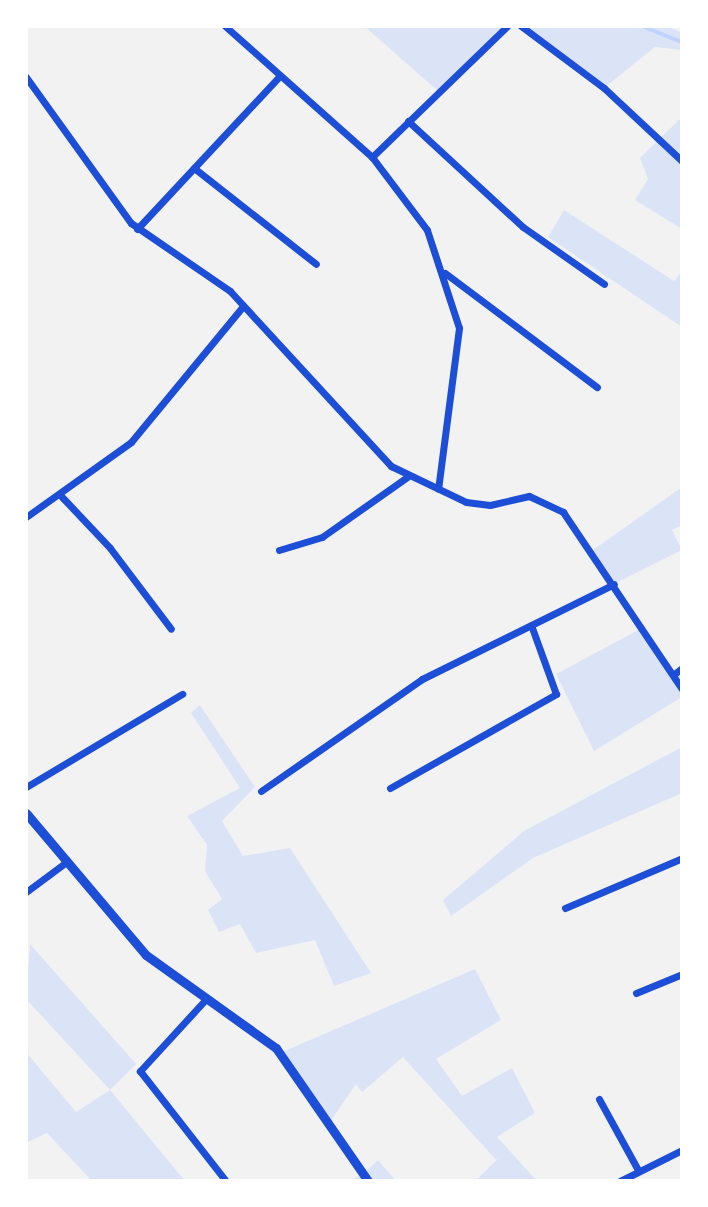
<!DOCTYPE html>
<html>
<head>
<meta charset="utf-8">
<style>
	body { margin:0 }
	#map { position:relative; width:708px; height:1207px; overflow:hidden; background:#f2f2f2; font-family:"PT Sans Narrow",sans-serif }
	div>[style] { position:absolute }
	.green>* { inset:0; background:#dbe4f7 }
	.stream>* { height:3.5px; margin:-1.75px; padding:0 1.75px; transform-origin:1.75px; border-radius:1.75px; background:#bfd3fe }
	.minor>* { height:7px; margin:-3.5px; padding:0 3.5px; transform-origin:3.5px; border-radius:3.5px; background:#1d4ed8 }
	.tertiary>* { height:9px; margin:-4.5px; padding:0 4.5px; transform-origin:4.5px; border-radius:4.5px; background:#1d4ed8 }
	span { translate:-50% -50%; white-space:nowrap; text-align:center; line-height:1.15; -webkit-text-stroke:5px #fff; paint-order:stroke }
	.frame { position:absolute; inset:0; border:28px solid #fff; pointer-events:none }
</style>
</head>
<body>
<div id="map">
	<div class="green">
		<i style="clip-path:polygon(364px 26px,518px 26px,498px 33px,438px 91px)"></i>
		<i style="clip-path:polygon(521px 26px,667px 26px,682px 33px,682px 50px,655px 47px,604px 88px)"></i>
		<i style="clip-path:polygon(682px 117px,682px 229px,635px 200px,648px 179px,640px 158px)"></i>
		<i style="clip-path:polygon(564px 210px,674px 281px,682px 271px,682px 327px,548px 237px)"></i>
		<i style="clip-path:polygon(682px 487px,682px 525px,672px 530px,682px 550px,614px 584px,593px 550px)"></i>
		<i style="clip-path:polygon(642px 628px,672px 675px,682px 668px,682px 697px,594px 751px,556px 674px)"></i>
		<i style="clip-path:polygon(200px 705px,255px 787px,222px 821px,243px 856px,290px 848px,371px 973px,334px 986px,315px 940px,256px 953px,240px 924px,219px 932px,208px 910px,222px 899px,205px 871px,207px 845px,187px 816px,240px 788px,191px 713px)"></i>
		<i style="clip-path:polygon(682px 747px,682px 793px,533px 858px,451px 916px,443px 900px,524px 831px)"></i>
		<i style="clip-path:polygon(30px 944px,136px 1064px,110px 1090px,185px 1181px,92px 1181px,47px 1133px,26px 1143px,26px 1052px,76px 1112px,110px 1090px,26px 999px)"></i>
		<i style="clip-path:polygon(475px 969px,501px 1020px,436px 1059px,462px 1096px,512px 1068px,535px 1113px,497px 1137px,537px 1181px,475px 1181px,500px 1157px,496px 1160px,403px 1057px,362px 1092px,356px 1084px,327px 1126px,280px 1053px)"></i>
		<i style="clip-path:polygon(378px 1160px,396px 1181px,350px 1181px,363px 1174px)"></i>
	</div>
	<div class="stream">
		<i style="left:642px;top:26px;width:43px;rotate:21.8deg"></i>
	</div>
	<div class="minor">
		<i style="left:225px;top:26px;width:197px;rotate:41.7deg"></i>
		<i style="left:372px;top:157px;width:91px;rotate:53deg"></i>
		<i style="left:427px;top:230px;width:103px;rotate:71.9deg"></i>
		<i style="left:459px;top:328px;width:162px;rotate:97.4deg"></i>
		<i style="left:521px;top:26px;width:104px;rotate:36.8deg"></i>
		<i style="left:604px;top:88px;width:107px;rotate:43.1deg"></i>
		<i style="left:26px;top:77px;width:180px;rotate:54.3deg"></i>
		<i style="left:131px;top:223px;width:120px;rotate:34.5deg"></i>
		<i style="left:230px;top:291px;width:238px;rotate:47.4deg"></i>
		<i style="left:391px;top:466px;width:83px;rotate:25.6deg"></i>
		<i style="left:466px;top:502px;width:24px;rotate:7deg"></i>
		<i style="left:490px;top:505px;width:40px;rotate:-13deg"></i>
		<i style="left:529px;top:496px;width:38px;rotate:25deg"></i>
		<i style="left:563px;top:512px;width:213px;rotate:56.1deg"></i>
		<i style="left:408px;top:121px;width:156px;rotate:42.7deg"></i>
		<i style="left:523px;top:227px;width:99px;rotate:35.1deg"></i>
		<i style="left:372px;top:157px;width:188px;rotate:-44.1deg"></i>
		<i style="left:194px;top:168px;width:155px;rotate:38.2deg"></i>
		<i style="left:137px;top:229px;width:207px;rotate:-47deg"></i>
		<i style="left:445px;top:273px;width:190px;rotate:36.9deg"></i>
		<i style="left:62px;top:497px;width:70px;rotate:46.7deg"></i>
		<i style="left:110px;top:548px;width:101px;rotate:53deg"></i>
		<i style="left:26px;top:517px;width:129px;rotate:-35.5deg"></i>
		<i style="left:131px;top:442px;width:176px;rotate:-50.5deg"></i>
		<i style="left:279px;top:550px;width:45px;rotate:-16.8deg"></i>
		<i style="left:322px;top:537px;width:104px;rotate:-35.2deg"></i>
		<i style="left:673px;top:675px;width:11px;rotate:-38deg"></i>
		<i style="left:26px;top:787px;width:182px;rotate:-30.8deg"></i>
		<i style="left:390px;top:788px;width:191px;rotate:-29.5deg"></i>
		<i style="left:556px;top:694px;width:73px;rotate:-109.9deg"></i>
		<i style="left:261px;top:791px;width:196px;rotate:-34.8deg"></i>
		<i style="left:422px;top:679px;width:214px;rotate:-26.3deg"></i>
		<i style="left:26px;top:892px;width:49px;rotate:-36.6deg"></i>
		<i style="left:565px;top:908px;width:127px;rotate:-23.1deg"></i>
		<i style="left:636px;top:993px;width:50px;rotate:-22.4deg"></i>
		<i style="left:206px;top:999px;width:98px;rotate:132.5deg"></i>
		<i style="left:140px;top:1071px;width:140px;rotate:52deg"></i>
		<i style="left:599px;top:1099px;width:81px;rotate:61.2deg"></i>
		<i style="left:620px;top:1181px;width:69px;rotate:-26.6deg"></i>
	</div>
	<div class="tertiary">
		<i style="left:26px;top:813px;width:186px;rotate:49.8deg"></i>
		<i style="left:146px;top:955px;width:160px;rotate:35.6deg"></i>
		<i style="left:276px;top:1048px;width:162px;rotate:55.3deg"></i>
	</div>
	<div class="frame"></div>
</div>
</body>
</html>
